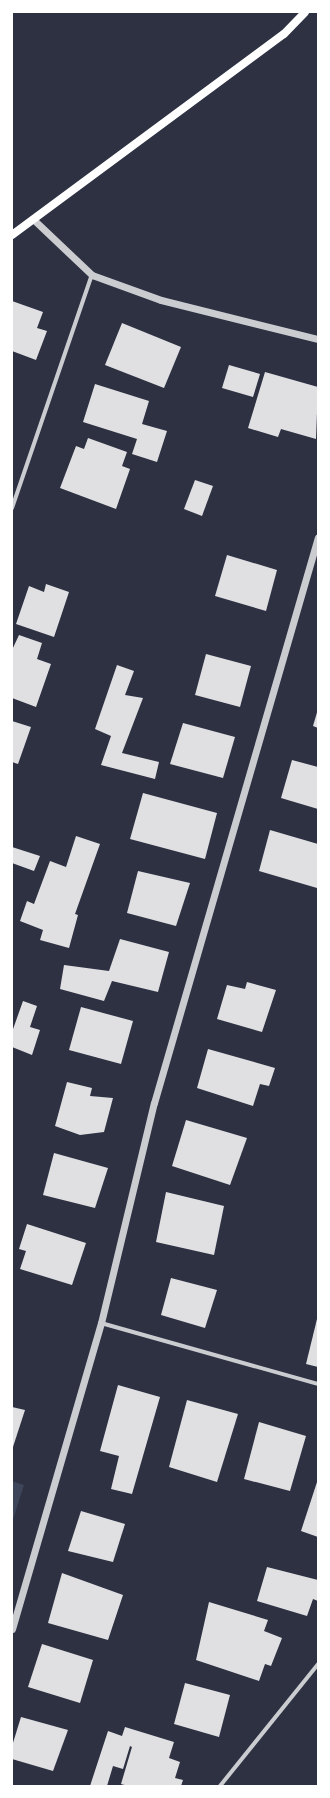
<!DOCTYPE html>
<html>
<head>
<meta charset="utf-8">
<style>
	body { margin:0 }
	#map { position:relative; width:330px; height:1798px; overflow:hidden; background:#2d3142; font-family:Roboto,sans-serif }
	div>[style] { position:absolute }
	.green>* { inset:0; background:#3c4559 }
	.building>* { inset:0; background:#e0e0e3 }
	.minor>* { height:4px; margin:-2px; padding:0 2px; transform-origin:2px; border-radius:2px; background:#caccd0 }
	.tertiary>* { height:7px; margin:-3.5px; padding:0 3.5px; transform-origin:3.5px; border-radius:3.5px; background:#caccd0 }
	.secondary>* { height:8px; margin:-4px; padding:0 4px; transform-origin:4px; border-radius:4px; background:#fff }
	span { translate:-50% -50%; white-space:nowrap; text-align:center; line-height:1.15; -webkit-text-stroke:3px #fff; paint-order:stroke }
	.frame { position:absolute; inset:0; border:13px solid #fff; pointer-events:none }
</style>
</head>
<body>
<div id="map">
	<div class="green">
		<i style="clip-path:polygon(12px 1481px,24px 1485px,12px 1523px)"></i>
	</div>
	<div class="building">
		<i style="clip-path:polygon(12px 301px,43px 312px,37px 328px,47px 331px,36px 360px,12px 351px)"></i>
		<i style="clip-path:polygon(122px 323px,181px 347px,164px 388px,105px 365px)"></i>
		<i style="clip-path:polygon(229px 365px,260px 374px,253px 397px,222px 388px)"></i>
		<i style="clip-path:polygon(265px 372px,318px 387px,316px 439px,281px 429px,278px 437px,248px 428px)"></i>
		<i style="clip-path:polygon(95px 384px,149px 401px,142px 424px,167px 431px,157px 462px,132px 454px,137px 439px,83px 422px)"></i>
		<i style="clip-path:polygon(88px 438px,127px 452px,122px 466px,130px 469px,116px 509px,60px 488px,76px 446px,84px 449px)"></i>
		<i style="clip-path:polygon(195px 480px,213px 486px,202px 516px,184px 509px)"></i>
		<i style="clip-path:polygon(227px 555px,277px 570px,266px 611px,215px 596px)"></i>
		<i style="clip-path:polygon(46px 584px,69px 592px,54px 637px,16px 624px,29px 586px,44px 592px)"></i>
		<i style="clip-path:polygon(19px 635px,42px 643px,37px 659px,51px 664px,36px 707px,12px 698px,12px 650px)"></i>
		<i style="clip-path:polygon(206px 654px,251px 666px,240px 707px,195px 695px)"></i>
		<i style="clip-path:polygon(117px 665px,134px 671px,125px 695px,143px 698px,122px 753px,159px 762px,155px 779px,101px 765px,111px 736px,95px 729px)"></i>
		<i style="clip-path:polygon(318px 709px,318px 728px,313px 726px)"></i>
		<i style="clip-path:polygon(12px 721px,31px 727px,18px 764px,12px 762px)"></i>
		<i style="clip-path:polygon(183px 723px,235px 737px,223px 778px,170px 764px)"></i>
		<i style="clip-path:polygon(292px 760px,318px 767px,318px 809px,281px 798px)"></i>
		<i style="clip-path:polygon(143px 793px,217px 813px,205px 859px,130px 839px)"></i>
		<i style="clip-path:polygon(270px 830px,318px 844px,317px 888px,259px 871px)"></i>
		<i style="clip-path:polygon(76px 836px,100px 844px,75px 914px,78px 915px,69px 948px,40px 940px,43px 930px,20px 921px,27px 901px,34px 904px,50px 861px,66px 867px)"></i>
		<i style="clip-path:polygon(12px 847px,40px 856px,34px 871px,12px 863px)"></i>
		<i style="clip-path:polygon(138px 871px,190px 883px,176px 926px,127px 913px)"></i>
		<i style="clip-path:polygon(120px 939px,169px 952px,158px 992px,112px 981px,104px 1001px,60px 989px,64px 965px,109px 971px)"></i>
		<i style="clip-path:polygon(247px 982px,276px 990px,262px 1032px,217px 1019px,227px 985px,245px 989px)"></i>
		<i style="clip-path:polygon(23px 1001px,37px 1006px,30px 1027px,40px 1030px,32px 1055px,12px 1047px,12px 1032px)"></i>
		<i style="clip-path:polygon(81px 1007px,133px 1021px,121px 1064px,69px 1050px)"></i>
		<i style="clip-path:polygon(208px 1049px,275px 1068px,269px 1086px,260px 1084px,253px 1106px,197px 1088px)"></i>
		<i style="clip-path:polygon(67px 1082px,92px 1088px,90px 1096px,113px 1098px,104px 1132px,80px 1135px,55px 1126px)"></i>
		<i style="clip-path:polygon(186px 1120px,247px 1138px,230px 1185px,172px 1166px)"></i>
		<i style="clip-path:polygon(54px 1153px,108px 1168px,95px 1208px,43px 1195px)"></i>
		<i style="clip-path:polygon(166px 1192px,224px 1206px,214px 1255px,156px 1242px)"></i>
		<i style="clip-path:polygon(27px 1224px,86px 1243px,72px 1285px,20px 1269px,26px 1251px,19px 1249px)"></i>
		<i style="clip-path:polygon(171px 1278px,217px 1290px,205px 1328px,161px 1315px)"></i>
		<i style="clip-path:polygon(317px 1319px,318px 1320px,318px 1367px,306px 1364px)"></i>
		<i style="clip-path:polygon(118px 1385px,160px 1397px,132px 1494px,111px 1489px,119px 1456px,100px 1451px)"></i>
		<i style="clip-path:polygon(187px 1400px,238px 1414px,217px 1482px,169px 1467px)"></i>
		<i style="clip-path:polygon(12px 1407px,25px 1410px,12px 1450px)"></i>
		<i style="clip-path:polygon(259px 1422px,306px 1436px,290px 1491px,244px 1479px)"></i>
		<i style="clip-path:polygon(318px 1479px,318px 1537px,301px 1531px)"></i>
		<i style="clip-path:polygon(81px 1511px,125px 1524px,113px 1562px,68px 1551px)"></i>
		<i style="clip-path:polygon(267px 1567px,318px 1580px,318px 1601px,313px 1599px,307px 1616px,257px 1601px)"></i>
		<i style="clip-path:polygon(62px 1573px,123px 1595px,108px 1640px,48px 1623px)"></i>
		<i style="clip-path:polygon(209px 1602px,268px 1620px,264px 1631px,282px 1638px,271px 1666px,265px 1664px,259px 1681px,196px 1660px)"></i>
		<i style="clip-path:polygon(42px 1644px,93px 1660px,80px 1703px,28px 1687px)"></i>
		<i style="clip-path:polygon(185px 1683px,230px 1695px,219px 1737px,174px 1724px)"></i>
		<i style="clip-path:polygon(21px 1717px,68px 1730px,53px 1771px,12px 1759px,12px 1746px)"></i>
		<i style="clip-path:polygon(125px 1727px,174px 1742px,169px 1758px,180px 1762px,175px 1778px,183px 1780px,181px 1786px,128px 1786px,121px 1784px,132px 1747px,130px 1746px,123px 1769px,113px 1766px,107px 1786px,90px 1786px,108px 1731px,122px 1736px)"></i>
	</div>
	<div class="minor">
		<i style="left:12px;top:508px;width:246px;rotate:-71.1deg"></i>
		<i style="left:101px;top:1323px;width:225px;rotate:15.7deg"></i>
		<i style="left:220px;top:1786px;width:156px;rotate:-51.2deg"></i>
	</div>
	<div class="tertiary">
		<i style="left:34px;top:220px;width:80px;rotate:43.5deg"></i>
		<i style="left:92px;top:275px;width:73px;rotate:19.9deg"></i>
		<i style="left:161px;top:300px;width:162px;rotate:14deg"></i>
		<i style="left:12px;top:1629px;width:319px;rotate:-73.8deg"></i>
		<i style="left:101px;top:1323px;width:226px;rotate:-76.5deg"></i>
		<i style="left:154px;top:1103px;width:589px;rotate:-73.84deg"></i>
	</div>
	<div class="secondary">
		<i style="left:12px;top:235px;width:338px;rotate:-36.5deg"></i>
		<i style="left:284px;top:34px;width:30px;rotate:-46deg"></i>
	</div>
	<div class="frame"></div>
</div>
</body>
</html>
